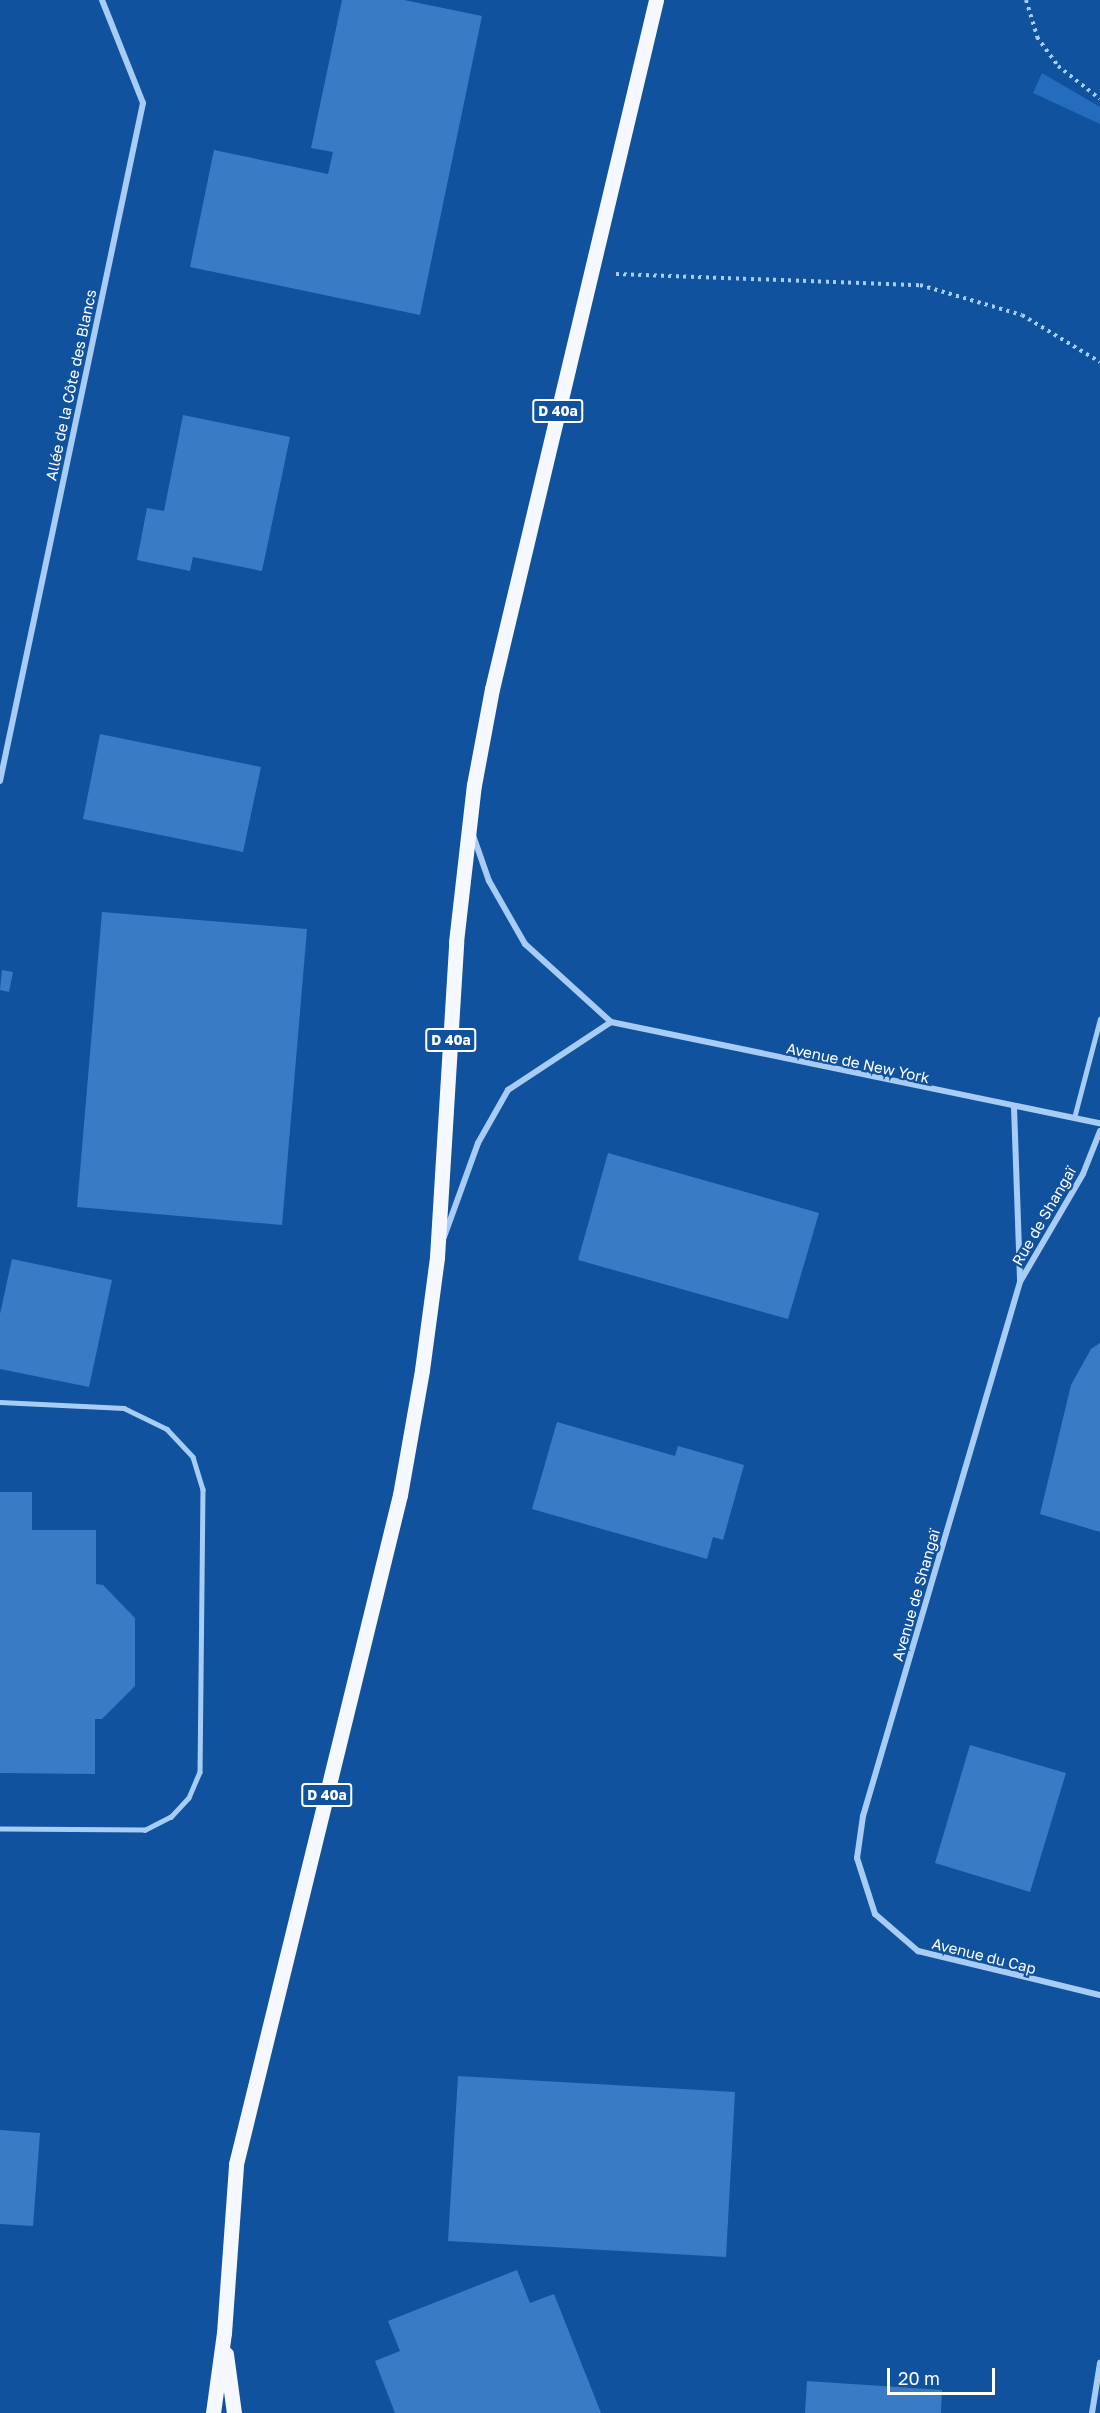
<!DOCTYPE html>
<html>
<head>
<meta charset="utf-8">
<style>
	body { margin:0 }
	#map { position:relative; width:1100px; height:2413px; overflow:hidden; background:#11529e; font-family:"Golos Text",sans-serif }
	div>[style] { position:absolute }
	.green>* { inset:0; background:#246cbc }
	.building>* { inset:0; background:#3a7bc5 }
	.path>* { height:4px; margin-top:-2px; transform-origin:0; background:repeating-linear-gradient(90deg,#a7ccf5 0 3px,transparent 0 7.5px) }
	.service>* { height:4.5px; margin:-2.25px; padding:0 2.25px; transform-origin:2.25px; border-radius:2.25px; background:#a7ccf5 }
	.minor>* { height:6px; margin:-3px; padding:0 3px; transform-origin:3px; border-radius:3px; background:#a7ccf5 }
	.primary>* { height:15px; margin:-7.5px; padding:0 7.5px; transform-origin:7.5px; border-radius:7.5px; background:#f5f9ff }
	span { translate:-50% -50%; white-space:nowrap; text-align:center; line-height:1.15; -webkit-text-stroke:4.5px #11529e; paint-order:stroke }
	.shield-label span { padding:2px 4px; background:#11529e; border:2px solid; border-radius:4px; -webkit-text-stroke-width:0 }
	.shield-label { font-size:14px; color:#fff; font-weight:700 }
	.street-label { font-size:15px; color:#fff }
	.scale { position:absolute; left:887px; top:2368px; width:108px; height:27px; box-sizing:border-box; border:3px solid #fff; border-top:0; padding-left:8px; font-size:18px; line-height:21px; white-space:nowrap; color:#fff; -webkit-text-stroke:4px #11529e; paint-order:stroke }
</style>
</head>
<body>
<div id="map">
	<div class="green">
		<i style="clip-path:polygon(1042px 73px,1100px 107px,1100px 124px,1033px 93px)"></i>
	</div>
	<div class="building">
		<i style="clip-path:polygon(342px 0,404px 0,482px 16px,420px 315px,190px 267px,214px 150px,328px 174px,333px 152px,311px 148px)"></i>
		<i style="clip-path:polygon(183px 415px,290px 437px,262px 571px,193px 557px,190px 571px,137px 560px,147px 508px,164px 511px)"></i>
		<i style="clip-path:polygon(100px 734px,261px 767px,243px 852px,83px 819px)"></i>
		<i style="clip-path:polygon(102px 912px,307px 929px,282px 1225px,77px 1207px)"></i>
		<i style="clip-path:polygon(2px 970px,13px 972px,9px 992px,0 990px)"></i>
		<i style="clip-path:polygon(608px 1153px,819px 1213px,788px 1319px,578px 1260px)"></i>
		<i style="clip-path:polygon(12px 1259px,112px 1280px,89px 1387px,0 1369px,0 1314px)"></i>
		<i style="clip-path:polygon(1100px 1343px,1100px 1532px,1040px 1514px,1071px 1385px,1091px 1349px)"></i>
		<i style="clip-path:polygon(557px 1422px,675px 1456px,678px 1446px,744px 1465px,723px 1540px,713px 1537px,707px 1559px,532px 1509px)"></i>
		<i style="clip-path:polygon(0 1492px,32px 1492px,32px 1530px,96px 1530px,96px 1584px,103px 1585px,135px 1618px,135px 1686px,102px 1719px,95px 1719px,95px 1774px,0 1773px)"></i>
		<i style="clip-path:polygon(970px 1745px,1066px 1773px,1030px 1892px,935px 1863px)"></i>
		<i style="clip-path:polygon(458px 2076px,735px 2092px,726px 2257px,448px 2241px)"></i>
		<i style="clip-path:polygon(0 2130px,40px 2133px,33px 2226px,0 2224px)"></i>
		<i style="clip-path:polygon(517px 2270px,530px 2303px,554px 2294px,601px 2413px,395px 2413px,375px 2361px,400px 2351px,388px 2321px)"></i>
		<i style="clip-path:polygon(807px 2381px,942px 2390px,941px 2413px,805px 2413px)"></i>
	</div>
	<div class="path">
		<i style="left:1026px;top:0;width:39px;rotate:73deg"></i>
		<i style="left:1037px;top:37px;width:36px;rotate:54deg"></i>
		<i style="left:1058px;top:66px;width:53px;rotate:38.2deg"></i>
		<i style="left:616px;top:274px;width:304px;rotate:2.1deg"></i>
		<i style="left:920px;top:285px;width:106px;rotate:16.4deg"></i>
		<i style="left:1022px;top:315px;width:91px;rotate:31.1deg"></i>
	</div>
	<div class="service">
		<i style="left:1074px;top:1118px;width:102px;rotate:-75.3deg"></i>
		<i style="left:0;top:1402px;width:124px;rotate:2.8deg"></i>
		<i style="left:124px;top:1408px;width:48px;rotate:26deg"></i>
		<i style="left:167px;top:1429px;width:38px;rotate:47deg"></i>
		<i style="left:193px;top:1457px;width:34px;rotate:73deg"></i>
		<i style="left:203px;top:1489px;width:283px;rotate:90.6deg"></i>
		<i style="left:200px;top:1772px;width:28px;rotate:113deg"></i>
		<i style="left:189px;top:1798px;width:26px;rotate:133deg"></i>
		<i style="left:171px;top:1817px;width:29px;rotate:153deg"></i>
		<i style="left:145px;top:1830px;width:145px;rotate:-179.6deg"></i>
	</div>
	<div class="minor">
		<i style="left:0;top:781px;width:693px;rotate:-78.09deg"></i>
		<i style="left:143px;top:103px;width:111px;rotate:-111.7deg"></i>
		<i style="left:611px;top:1022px;width:499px;rotate:11.7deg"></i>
		<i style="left:1014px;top:1107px;width:173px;rotate:88deg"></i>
		<i style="left:1100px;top:1131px;width:46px;rotate:111.6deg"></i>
		<i style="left:1083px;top:1174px;width:125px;rotate:120.3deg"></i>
		<i style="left:1020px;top:1282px;width:557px;rotate:106.38deg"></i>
		<i style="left:863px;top:1816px;width:42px;rotate:98.1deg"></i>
		<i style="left:857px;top:1858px;width:59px;rotate:72.2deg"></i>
		<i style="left:875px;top:1914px;width:57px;rotate:40.7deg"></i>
		<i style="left:918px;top:1951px;width:187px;rotate:13.6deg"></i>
		<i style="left:444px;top:1237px;width:100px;rotate:-70.1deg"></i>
		<i style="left:478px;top:1143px;width:61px;rotate:-60.5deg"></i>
		<i style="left:508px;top:1090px;width:123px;rotate:-33.4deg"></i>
		<i style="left:611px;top:1022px;width:116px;rotate:-137.8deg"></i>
		<i style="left:525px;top:944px;width:73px;rotate:-119.7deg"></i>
		<i style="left:489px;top:881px;width:49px;rotate:-109.2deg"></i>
		<i style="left:1092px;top:2413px;width:51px;rotate:-80.9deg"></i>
	</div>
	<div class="primary">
		<i style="left:226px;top:2354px;width:60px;rotate:82.3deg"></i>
		<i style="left:213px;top:2413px;width:81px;rotate:-82.2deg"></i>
		<i style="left:224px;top:2333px;width:169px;rotate:-85.9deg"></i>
		<i style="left:236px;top:2164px;width:689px;rotate:-76.23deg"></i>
		<i style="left:400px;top:1495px;width:127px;rotate:-80deg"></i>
		<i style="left:422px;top:1370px;width:114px;rotate:-82.4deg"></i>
		<i style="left:437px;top:1257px;width:316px;rotate:-86.5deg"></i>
		<i style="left:456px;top:942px;width:158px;rotate:-83.5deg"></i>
		<i style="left:474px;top:785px;width:98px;rotate:-79.4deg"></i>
		<i style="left:492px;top:689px;width:708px;rotate:-76.61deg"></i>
	</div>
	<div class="shield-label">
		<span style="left:558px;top:411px">D 40a</span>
		<span style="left:451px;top:1040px">D 40a</span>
		<span style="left:327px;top:1795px">D 40a</span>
	</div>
	<div class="street-label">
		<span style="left:71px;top:385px;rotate:-78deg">Allée de la Côte des Blancs</span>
		<span style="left:858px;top:1063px;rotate:12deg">Avenue de New York</span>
		<span style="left:1044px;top:1216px;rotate:-60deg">Rue de Shangaï</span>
		<span style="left:916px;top:1595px;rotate:-74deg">Avenue de Shangaï</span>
		<span style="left:984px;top:1956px;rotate:14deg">Avenue du Cap</span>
	</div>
	<div class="scale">20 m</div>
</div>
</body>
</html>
